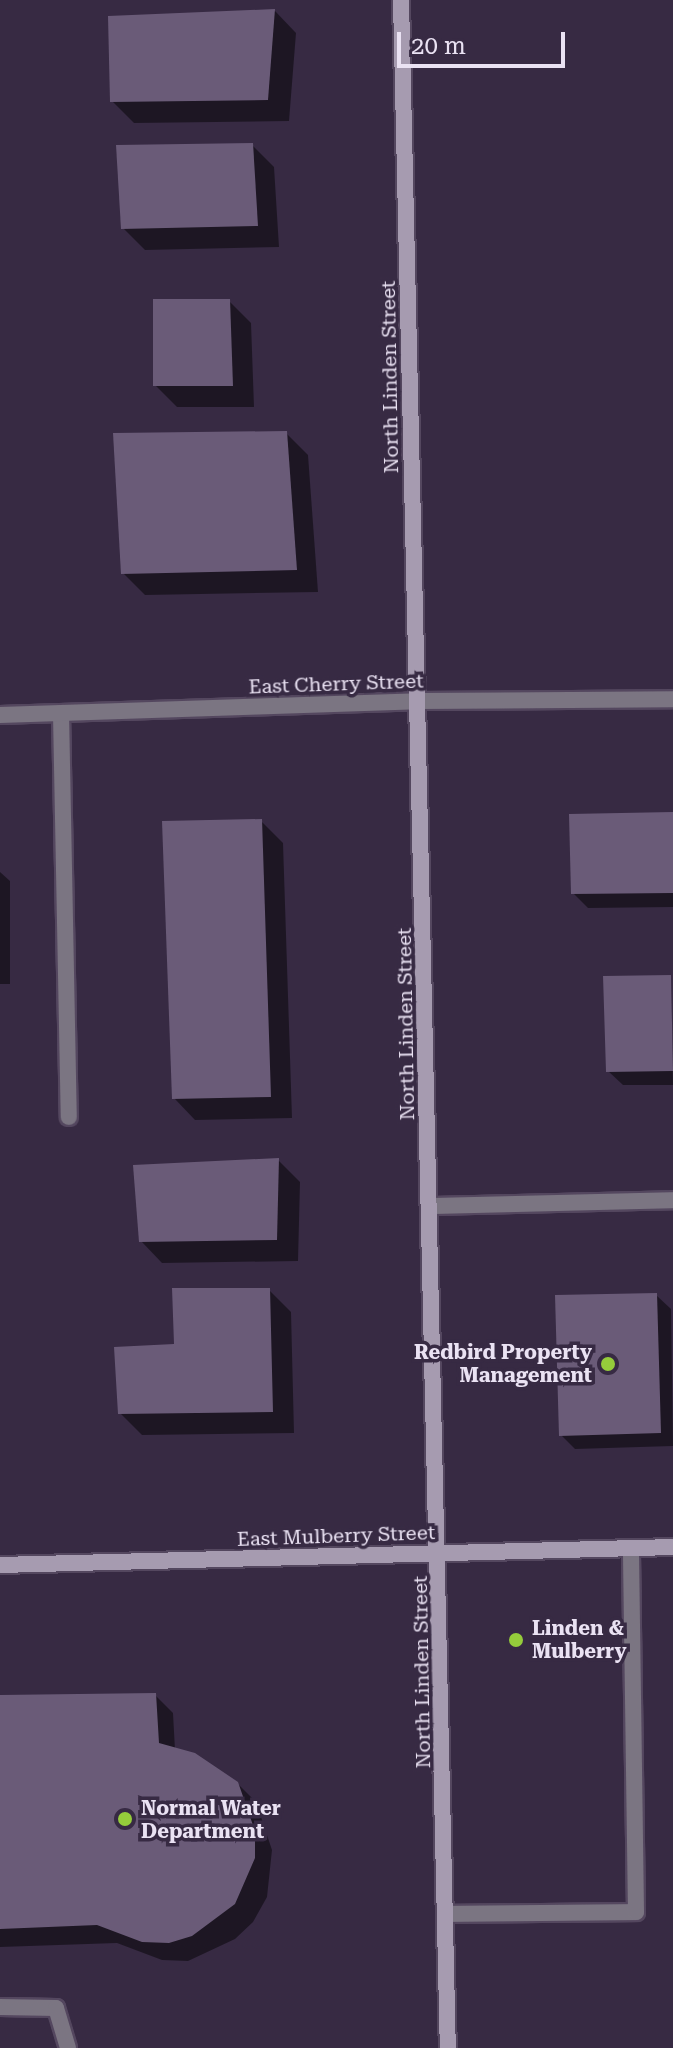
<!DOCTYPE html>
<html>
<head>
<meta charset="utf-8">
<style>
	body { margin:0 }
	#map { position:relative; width:673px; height:2048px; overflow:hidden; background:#372a43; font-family:"Roboto Serif",serif }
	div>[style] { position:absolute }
	.shadow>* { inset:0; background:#0007 }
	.building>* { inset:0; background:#6a5b78 }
	.roads { filter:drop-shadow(2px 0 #54475f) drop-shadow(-2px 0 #54475f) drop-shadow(0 2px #54475f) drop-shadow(0 -2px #54475f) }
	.lane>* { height:16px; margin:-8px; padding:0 8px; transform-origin:8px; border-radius:8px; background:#7b7582 }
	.street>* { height:16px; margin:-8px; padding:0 8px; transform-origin:8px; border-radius:8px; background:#7b7582 }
	.secondary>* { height:16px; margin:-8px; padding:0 8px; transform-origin:8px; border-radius:8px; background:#a69bb0 }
	.dots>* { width:22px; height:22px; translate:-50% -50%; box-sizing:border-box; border:4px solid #372a43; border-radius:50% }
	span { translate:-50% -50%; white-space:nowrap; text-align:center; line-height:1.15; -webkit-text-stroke:7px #372a43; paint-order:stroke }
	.street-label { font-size:20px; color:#eae2f3 }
	.poi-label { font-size:20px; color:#eae2f3; font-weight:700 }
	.right { translate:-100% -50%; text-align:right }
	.left { translate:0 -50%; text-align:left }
	.scale { position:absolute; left:397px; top:32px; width:168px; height:36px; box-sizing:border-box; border:4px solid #eae2f3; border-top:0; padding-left:10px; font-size:24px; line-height:28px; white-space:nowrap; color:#eae2f3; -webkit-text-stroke:6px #372a43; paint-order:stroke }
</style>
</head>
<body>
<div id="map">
	<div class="shadow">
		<i style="clip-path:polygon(275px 11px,296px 33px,289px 121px,134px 123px,112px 101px)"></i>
		<i style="clip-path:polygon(252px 145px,274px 167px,279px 247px,145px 250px,123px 228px)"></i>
		<i style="clip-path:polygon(229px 301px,251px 323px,254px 407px,177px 407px,155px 385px)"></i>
		<i style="clip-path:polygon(286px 433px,308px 455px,318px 592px,145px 595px,123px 573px)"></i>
		<i style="clip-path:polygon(673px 814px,673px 907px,588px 908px,573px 893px)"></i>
		<i style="clip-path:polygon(261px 821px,283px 843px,292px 1118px,195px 1120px,174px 1098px)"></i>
		<i style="clip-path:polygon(0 872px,10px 881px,10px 984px,0 984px)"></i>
		<i style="clip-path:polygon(671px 977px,673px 1085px,623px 1085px,608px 1071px)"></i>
		<i style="clip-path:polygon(278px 1160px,300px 1182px,298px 1261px,162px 1263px,141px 1241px)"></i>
		<i style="clip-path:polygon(269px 1290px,291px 1312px,294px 1433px,142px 1435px,120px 1413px,176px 1346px)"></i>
		<i style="clip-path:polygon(656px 1295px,671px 1309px,673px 1446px,575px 1449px,561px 1435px)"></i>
		<i style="clip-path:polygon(0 1695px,155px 1695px,173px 1713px,175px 1750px,237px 1783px,256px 1802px,272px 1850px,267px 1897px,253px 1922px,235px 1939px,188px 1961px,162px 1960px,117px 1943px,0 1947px)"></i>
	</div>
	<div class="building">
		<i style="clip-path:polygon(275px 9px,268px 100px,110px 102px,108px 16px)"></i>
		<i style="clip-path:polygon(253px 143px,258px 226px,121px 229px,116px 145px)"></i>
		<i style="clip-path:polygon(153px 299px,230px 299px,233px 386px,153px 386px)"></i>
		<i style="clip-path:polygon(287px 431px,297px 570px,121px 574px,113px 433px)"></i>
		<i style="clip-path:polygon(673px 812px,673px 893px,571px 894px,569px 814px)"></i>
		<i style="clip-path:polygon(262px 819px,271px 1097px,172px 1099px,162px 821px)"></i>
		<i style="clip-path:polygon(671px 975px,673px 1071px,606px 1072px,603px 976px)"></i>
		<i style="clip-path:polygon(279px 1158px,277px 1240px,139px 1242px,133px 1165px)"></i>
		<i style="clip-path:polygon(172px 1288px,270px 1288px,273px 1412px,118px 1414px,114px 1347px,174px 1344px)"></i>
		<i style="clip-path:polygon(657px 1293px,661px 1433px,559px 1436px,555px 1295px)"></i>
		<i style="clip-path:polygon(156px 1693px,159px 1743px,195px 1753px,238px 1782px,255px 1831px,255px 1858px,235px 1904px,192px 1936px,169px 1943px,142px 1942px,97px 1925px,0 1929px,0 1695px)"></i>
	</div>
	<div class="roads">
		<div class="lane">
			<i style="left:61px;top:713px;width:404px;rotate:88.9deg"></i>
			<i style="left:431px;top:1206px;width:242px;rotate:-1.4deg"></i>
			<i style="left:446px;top:1914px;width:190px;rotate:-0.6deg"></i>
			<i style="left:636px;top:1912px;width:364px;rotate:-90.8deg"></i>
			<i style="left:0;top:2007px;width:56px;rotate:1deg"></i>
			<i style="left:56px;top:2008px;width:42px;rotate:73.3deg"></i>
		</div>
		<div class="street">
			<i style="left:0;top:715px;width:418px;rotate:-1.9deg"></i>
			<i style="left:418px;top:701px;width:255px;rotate:-0.4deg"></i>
		</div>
		<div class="secondary">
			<i style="left:401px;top:0;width:2049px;rotate:88.69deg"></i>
			<i style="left:0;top:1565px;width:673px;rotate:-1.53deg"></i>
		</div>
	</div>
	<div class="dots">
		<i style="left:608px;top:1364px;background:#95cc3b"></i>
		<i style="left:516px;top:1640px;background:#95cc3b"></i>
		<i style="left:125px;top:1819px;background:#95cc3b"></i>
	</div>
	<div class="street-label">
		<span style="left:390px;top:377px;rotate:-91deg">North Linden Street</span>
		<span style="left:336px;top:684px;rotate:-2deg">East Cherry Street</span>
		<span style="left:406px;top:1024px;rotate:-91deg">North Linden Street</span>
		<span style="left:336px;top:1536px;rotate:-2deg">East Mulberry Street</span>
		<span style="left:422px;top:1672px;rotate:-91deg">North Linden Street</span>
	</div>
	<div class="poi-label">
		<span class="right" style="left:592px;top:1364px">Redbird Property<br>Management</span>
		<span class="left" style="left:532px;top:1640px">Linden &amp;<br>Mulberry</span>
		<span class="left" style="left:141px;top:1820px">Normal Water<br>Department</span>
	</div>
	<div class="scale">20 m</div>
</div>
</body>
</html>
